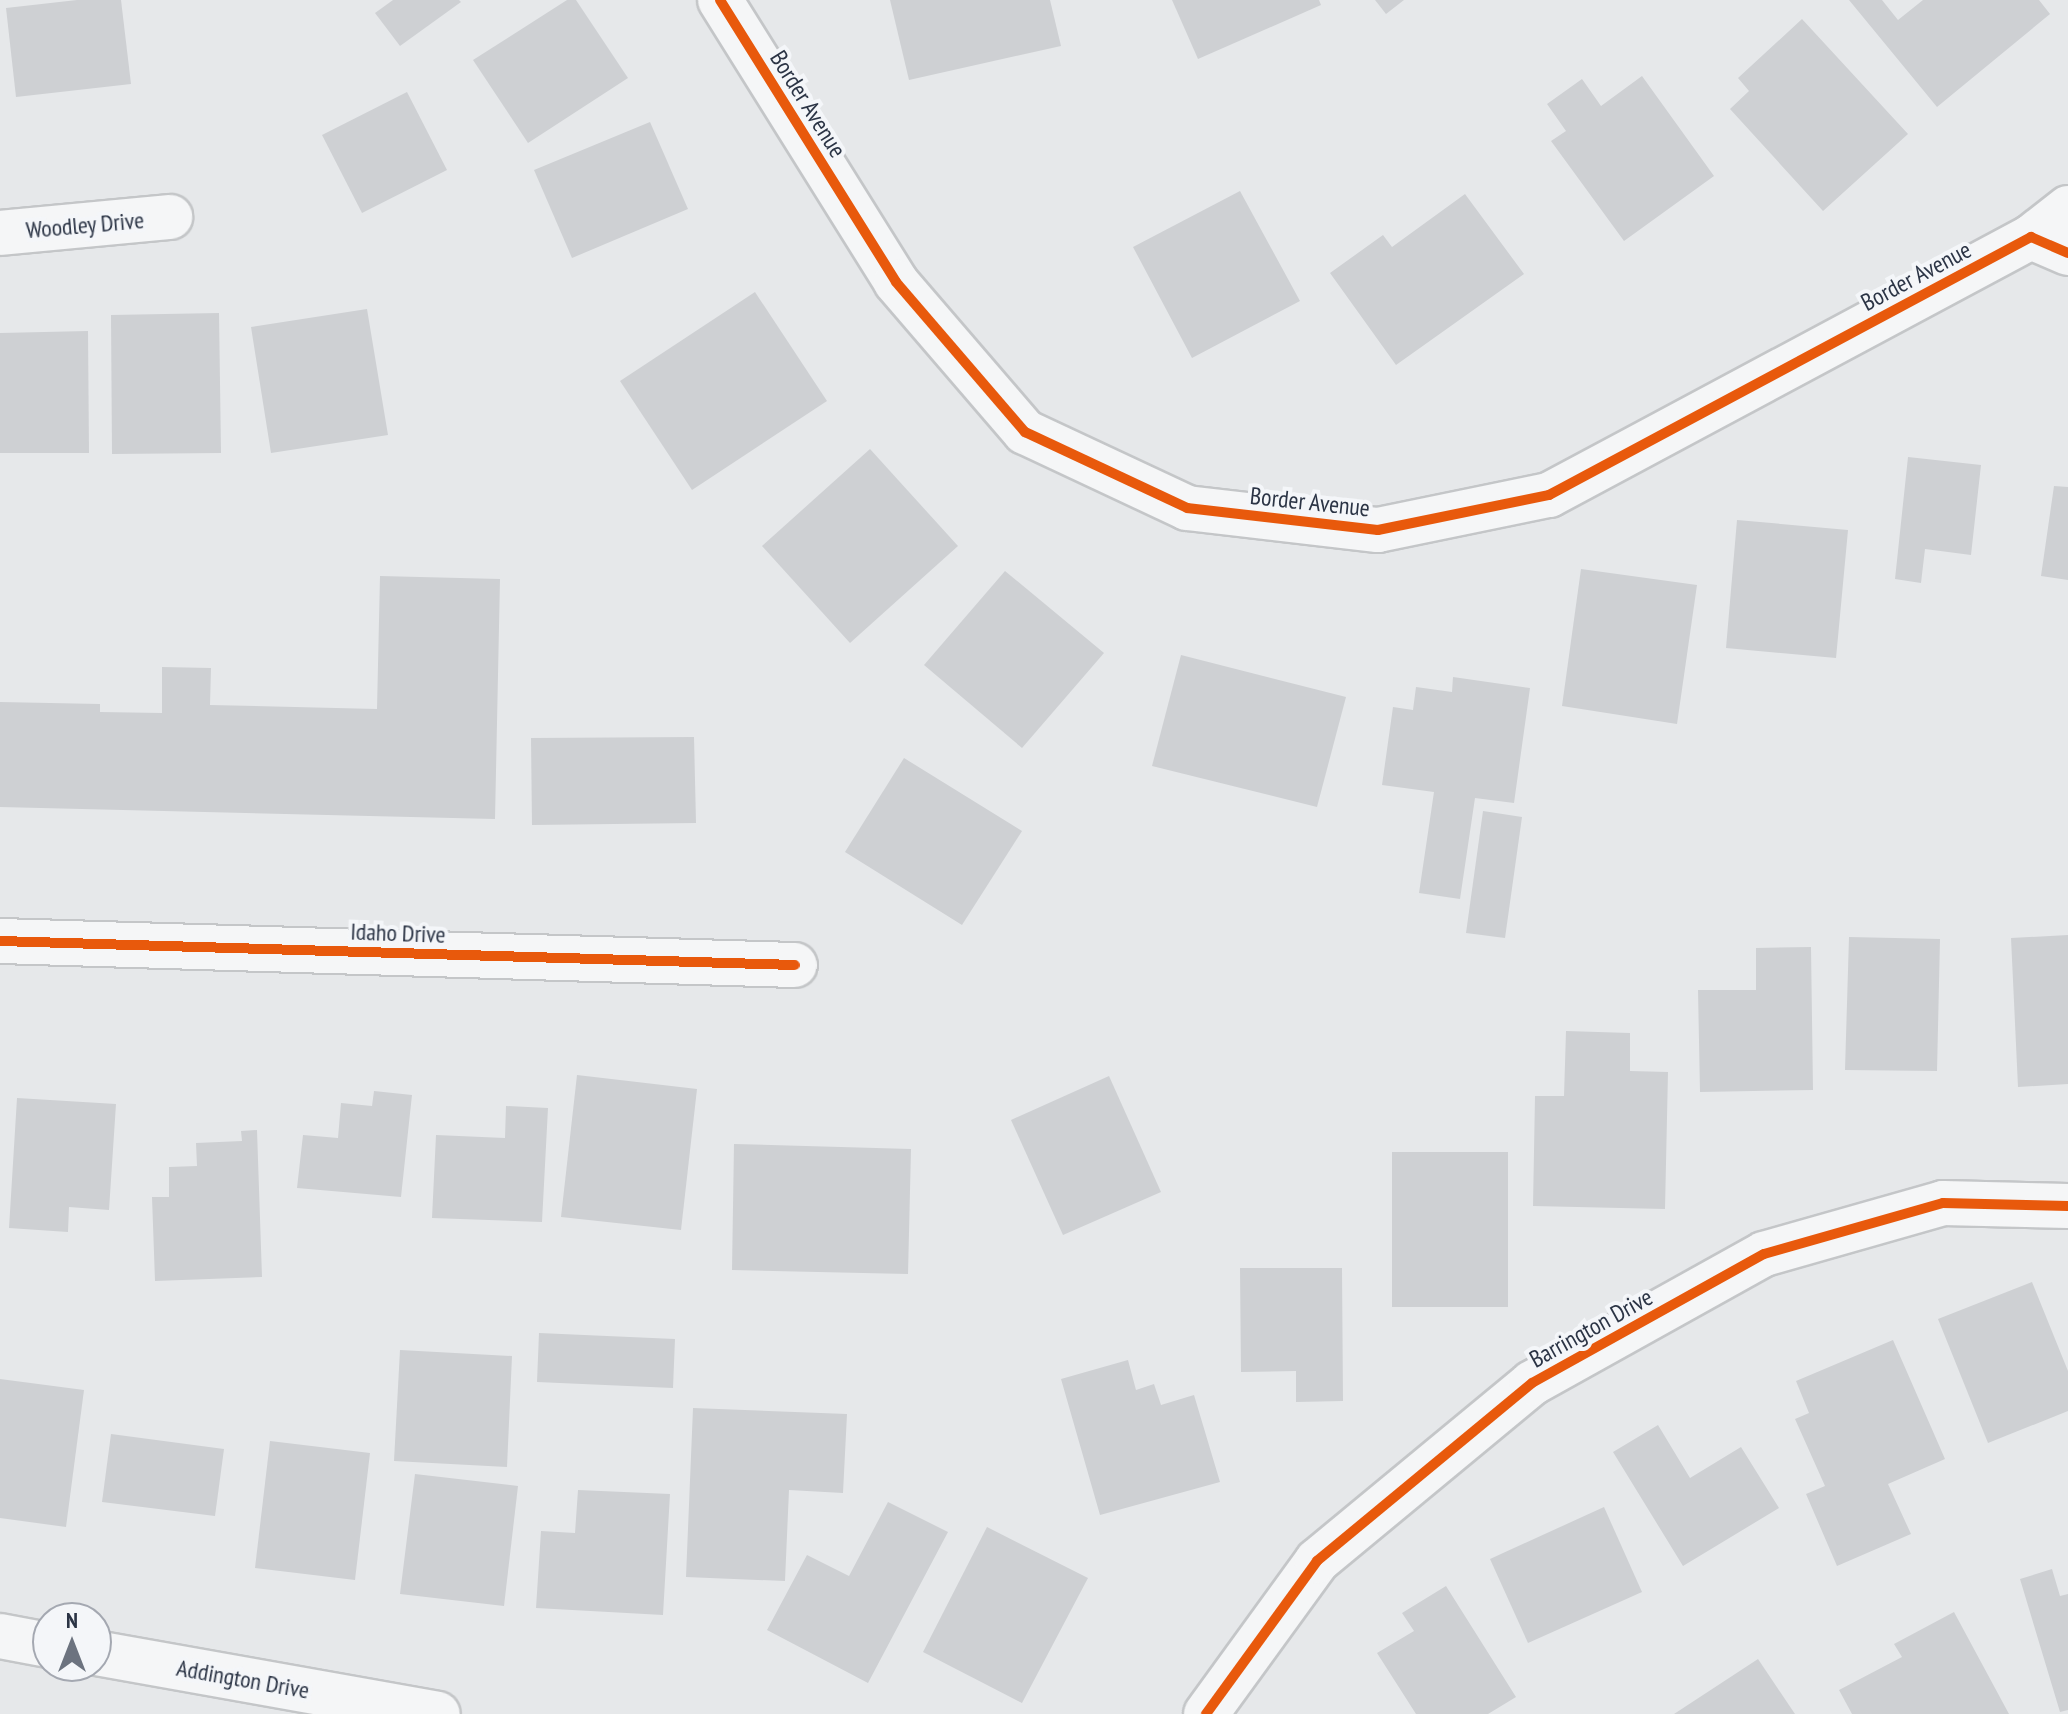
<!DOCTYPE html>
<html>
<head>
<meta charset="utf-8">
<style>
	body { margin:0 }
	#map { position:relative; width:2068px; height:1714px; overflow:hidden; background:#e6e8ea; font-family:"PT Sans Narrow",sans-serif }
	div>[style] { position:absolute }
	.building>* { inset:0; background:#ced0d3 }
	.roads { filter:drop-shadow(2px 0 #c4c6c8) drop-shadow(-2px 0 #c4c6c8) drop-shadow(0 2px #c4c6c8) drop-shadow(0 -2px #c4c6c8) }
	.street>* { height:44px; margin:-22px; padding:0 22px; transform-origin:22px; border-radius:22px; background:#f5f6f7 }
	.cycleway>* { height:10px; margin:-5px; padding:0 5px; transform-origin:5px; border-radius:5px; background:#e8590c }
	span { translate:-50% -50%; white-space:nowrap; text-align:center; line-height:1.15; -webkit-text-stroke:8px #f4f6f9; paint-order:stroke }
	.street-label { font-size:24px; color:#2b3445 }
	.north { position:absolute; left:32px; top:1602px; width:80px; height:80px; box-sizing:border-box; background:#f4f6f9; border:2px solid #a4a8b1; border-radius:50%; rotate:0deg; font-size:22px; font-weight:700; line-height:32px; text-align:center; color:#2b3445 }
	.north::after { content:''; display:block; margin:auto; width:28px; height:36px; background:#6c737f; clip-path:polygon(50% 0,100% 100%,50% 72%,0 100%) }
</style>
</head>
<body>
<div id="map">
	<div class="building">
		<i style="clip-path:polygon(77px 0,121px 0,131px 84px,16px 97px,6px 8px)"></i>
		<i style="clip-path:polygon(393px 0,459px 0,461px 2px,400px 46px,375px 13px)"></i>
		<i style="clip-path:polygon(567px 0,576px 0,628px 78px,528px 143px,473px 60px)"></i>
		<i style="clip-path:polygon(890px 0,1050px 0,1061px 46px,909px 80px)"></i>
		<i style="clip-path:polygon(1172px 0,1319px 0,1321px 5px,1198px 59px)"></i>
		<i style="clip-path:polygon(1375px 0,1404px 0,1386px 14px)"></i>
		<i style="clip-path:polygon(1849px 0,1882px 0,1898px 20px,1923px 0,2039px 0,2050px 14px,1937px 107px)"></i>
		<i style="clip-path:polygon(1802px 19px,1908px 134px,1823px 211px,1730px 109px,1749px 91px,1738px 78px)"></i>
		<i style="clip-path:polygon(1642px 76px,1714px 176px,1624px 241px,1551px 141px,1566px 131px,1547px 104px,1582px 79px,1601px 106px)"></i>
		<i style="clip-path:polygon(407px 92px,447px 170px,362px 213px,322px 135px)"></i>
		<i style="clip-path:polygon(650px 122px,688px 209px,572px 258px,534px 170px)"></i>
		<i style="clip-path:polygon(1240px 191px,1300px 301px,1192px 358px,1133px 247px)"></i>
		<i style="clip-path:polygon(1465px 194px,1524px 274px,1396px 365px,1330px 273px,1383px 235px,1392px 247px)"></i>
		<i style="clip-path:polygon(755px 292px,827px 401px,692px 490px,620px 381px)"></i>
		<i style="clip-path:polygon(367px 309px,388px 435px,271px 453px,251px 327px)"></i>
		<i style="clip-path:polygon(219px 313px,221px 453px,112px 454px,111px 315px)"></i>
		<i style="clip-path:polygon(88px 331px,89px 453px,0 453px,0 333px)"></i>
		<i style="clip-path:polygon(870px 449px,958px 546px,850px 643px,762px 546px)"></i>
		<i style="clip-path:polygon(1908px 457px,1981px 465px,1971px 555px,1925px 549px,1921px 583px,1895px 579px)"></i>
		<i style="clip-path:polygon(2054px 486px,2068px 487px,2068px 580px,2041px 576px)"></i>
		<i style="clip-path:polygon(1737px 520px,1848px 530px,1836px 658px,1726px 648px)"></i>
		<i style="clip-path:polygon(1581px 569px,1697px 585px,1677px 724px,1562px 706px)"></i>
		<i style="clip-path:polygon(1005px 571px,1104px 653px,1022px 748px,924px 665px)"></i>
		<i style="clip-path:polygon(380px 576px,500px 579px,495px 819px,0 807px,0 702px,100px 704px,100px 712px,162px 713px,162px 667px,211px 668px,210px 705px,377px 709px)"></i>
		<i style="clip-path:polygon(1181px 655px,1346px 697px,1317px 807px,1152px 766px)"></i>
		<i style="clip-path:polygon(1453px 677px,1530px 688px,1514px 803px,1475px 798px,1460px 899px,1419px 893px,1434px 792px,1382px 785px,1393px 707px,1413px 710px,1416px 687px,1452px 692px)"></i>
		<i style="clip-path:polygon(694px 737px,696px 823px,532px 825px,531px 738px)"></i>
		<i style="clip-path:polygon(904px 758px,1022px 831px,962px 925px,845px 852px)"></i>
		<i style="clip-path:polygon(1483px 811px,1522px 817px,1505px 938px,1466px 933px)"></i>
		<i style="clip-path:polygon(2068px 935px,2068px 1084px,2018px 1087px,2011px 938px)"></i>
		<i style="clip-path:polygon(1849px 937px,1940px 939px,1937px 1071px,1845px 1070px)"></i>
		<i style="clip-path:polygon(1811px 947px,1813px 1090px,1700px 1092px,1698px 990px,1756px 990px,1756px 948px)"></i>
		<i style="clip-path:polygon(1566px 1031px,1630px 1033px,1630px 1071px,1668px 1072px,1665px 1209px,1533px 1206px,1535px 1096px,1564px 1096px)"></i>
		<i style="clip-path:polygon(577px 1075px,697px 1089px,681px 1230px,561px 1217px)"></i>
		<i style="clip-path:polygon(1109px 1076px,1161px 1192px,1063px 1235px,1011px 1120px)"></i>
		<i style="clip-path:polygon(374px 1091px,412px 1095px,401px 1197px,297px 1188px,303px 1135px,338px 1138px,341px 1103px,372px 1106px)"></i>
		<i style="clip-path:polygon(17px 1098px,116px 1104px,109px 1210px,69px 1207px,68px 1232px,9px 1228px)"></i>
		<i style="clip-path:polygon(506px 1106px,548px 1108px,542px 1222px,432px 1218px,436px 1135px,505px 1138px)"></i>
		<i style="clip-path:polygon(257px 1130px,262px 1277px,155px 1281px,152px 1197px,169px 1197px,169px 1167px,197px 1166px,196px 1143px,242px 1141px,241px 1131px)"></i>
		<i style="clip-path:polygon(734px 1144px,911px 1149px,908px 1274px,732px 1270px)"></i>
		<i style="clip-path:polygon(1392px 1152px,1508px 1152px,1508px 1307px,1392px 1307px)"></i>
		<i style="clip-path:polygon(1240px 1268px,1342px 1268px,1343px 1401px,1296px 1402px,1296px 1371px,1241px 1372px)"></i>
		<i style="clip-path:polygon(2032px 1282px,2068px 1371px,2068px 1411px,1988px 1443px,1938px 1319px)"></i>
		<i style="clip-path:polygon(539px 1333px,675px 1339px,673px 1388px,537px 1382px)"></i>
		<i style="clip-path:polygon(1893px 1340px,1945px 1459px,1888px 1484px,1911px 1534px,1837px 1566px,1806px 1494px,1825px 1486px,1795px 1419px,1809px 1413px,1796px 1381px)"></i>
		<i style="clip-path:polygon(400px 1350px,512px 1356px,507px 1467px,394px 1461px)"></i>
		<i style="clip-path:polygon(1128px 1360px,1136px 1390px,1154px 1384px,1161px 1405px,1194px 1395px,1220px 1482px,1100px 1515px,1061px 1379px)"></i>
		<i style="clip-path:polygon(0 1379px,84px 1390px,66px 1527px,0 1518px)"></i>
		<i style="clip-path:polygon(693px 1408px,847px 1414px,843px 1493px,789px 1490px,785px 1581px,686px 1577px)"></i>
		<i style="clip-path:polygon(1658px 1425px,1690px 1478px,1741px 1447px,1779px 1508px,1683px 1566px,1613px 1452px)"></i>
		<i style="clip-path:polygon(111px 1434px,224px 1449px,215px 1516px,102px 1502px)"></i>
		<i style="clip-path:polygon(270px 1441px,370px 1453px,355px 1580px,255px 1568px)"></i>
		<i style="clip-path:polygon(415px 1474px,518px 1486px,504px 1606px,400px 1594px)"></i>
		<i style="clip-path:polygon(578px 1490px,670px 1494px,663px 1615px,536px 1608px,541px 1531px,575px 1533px)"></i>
		<i style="clip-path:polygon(888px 1502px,948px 1532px,868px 1683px,767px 1630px,807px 1555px,849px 1576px)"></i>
		<i style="clip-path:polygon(1604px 1507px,1642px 1592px,1528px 1643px,1490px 1559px)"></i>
		<i style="clip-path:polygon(987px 1527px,1088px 1578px,1022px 1703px,923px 1652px)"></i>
		<i style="clip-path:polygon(2052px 1569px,2060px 1596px,2068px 1594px,2068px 1710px,2060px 1712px,2020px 1579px)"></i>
		<i style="clip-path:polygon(1446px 1586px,1516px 1697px,1488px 1714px,1416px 1714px,1377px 1653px,1414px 1631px,1402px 1613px)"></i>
		<i style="clip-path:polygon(1954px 1612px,2009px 1714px,1852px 1714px,1839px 1690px,1902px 1657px,1894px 1644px)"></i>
		<i style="clip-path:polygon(1758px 1659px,1795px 1714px,1674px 1714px)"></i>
	</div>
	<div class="roads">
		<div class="street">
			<i style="left:720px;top:0;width:332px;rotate:58deg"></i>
			<i style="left:896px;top:282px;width:198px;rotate:49.3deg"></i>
			<i style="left:1025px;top:432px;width:179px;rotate:25.1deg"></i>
			<i style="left:1187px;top:508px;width:192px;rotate:6.6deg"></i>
			<i style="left:1378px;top:530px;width:175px;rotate:-11.6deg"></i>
			<i style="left:1549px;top:495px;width:547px;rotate:-28.16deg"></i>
			<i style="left:2031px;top:237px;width:40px;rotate:23.4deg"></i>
			<i style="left:0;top:233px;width:171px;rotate:-5.4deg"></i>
			<i style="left:2031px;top:237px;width:47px;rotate:-38.1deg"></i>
			<i style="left:0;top:941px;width:795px;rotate:1.73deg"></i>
			<i style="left:0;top:1636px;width:49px;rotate:10.6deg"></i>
			<i style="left:96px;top:1653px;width:347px;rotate:10.1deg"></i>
			<i style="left:1206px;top:1714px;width:189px;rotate:-54deg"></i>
			<i style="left:1317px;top:1561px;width:279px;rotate:-39.6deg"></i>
			<i style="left:1532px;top:1383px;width:265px;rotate:-29.1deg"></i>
			<i style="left:1764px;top:1254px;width:186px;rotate:-15.9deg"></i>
			<i style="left:1943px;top:1203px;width:125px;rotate:1.4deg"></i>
		</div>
	</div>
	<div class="cycleway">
		<i style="left:720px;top:0;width:332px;rotate:58deg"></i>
		<i style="left:896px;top:282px;width:198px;rotate:49.3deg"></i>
		<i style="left:1025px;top:432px;width:179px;rotate:25.1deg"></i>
		<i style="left:1187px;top:508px;width:192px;rotate:6.6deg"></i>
		<i style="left:1378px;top:530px;width:175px;rotate:-11.6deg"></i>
		<i style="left:1549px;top:495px;width:547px;rotate:-28.16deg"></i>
		<i style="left:2031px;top:237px;width:40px;rotate:23.4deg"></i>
		<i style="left:0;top:941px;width:795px;rotate:1.73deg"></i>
		<i style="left:1206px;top:1714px;width:189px;rotate:-54deg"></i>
		<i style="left:1317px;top:1561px;width:279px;rotate:-39.6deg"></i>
		<i style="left:1532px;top:1383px;width:265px;rotate:-29.1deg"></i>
		<i style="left:1764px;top:1254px;width:186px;rotate:-15.9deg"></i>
		<i style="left:1943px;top:1203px;width:125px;rotate:1.4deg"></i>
	</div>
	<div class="street-label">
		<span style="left:808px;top:104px;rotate:58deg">Border Avenue</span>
		<span style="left:85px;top:225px;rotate:-5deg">Woodley Drive</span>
		<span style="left:1916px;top:276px;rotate:-28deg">Border Avenue</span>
		<span style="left:1310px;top:502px;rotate:6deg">Border Avenue</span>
		<span style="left:398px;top:933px;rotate:2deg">Idaho Drive</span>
		<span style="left:1591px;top:1328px;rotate:-29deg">Barrington Drive</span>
		<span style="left:243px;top:1679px;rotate:10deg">Addington Drive</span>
	</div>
	<div class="north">N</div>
</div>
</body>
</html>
